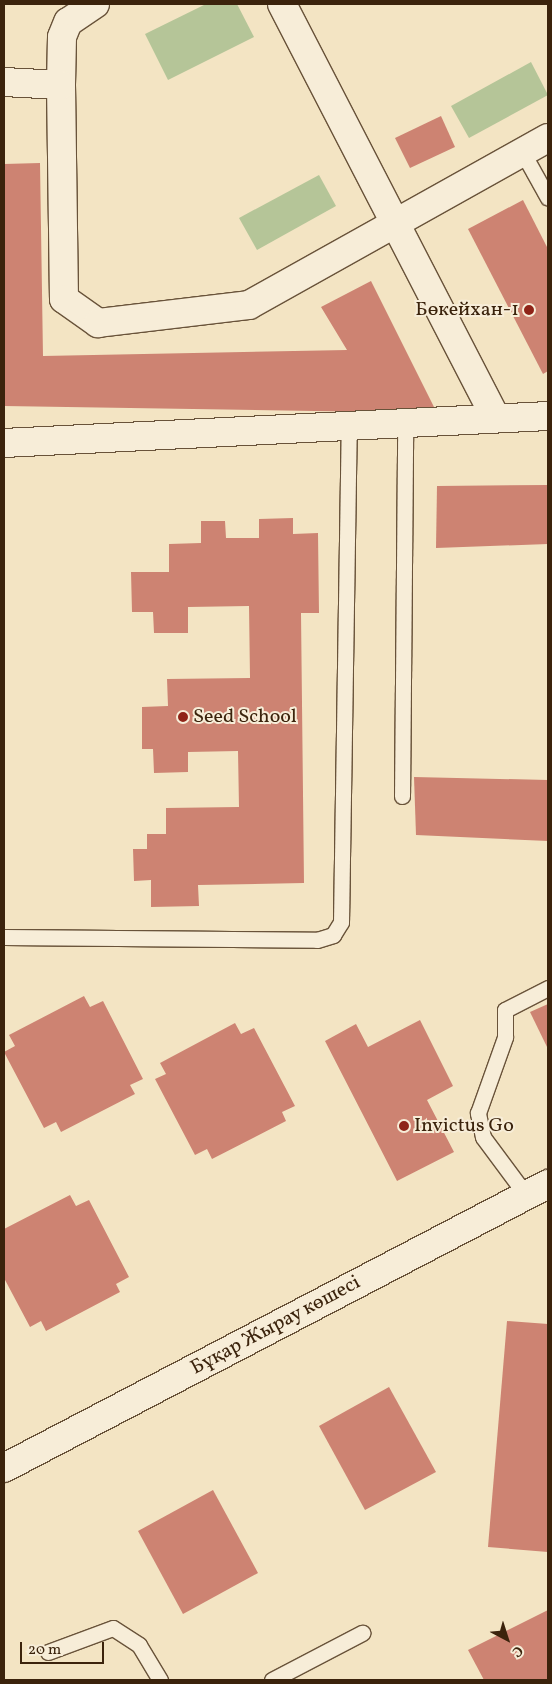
<!DOCTYPE html>
<html>
<head>
<meta charset="utf-8">
<style>
	body { margin:0 }
	#map { position:relative; width:552px; height:1684px; overflow:hidden; background:#f3e4c3; font-family:Vollkorn,serif }
	div>[style] { position:absolute }
	.green>* { inset:0; background:#b5c598 }
	.building>* { inset:0; background:#cd8372 }
	.roads { filter:drop-shadow(1px 0 #69533a) drop-shadow(-1px 0 #69533a) drop-shadow(0 1px #69533a) drop-shadow(0 -1px #69533a) }
	.service>* { height:15px; margin:-7.5px; padding:0 7.5px; transform-origin:7.5px; border-radius:7.5px; background:#f7edd8 }
	.minor>* { height:28px; margin:-14px; padding:0 14px; transform-origin:14px; border-radius:14px; background:#f7edd8 }
	.tertiary>* { height:28px; margin:-14px; padding:0 14px; transform-origin:14px; border-radius:14px; background:#f7edd8 }
	.dots>* { width:14px; height:14px; translate:-50% -50%; box-sizing:border-box; border:2px solid #f7edd8; border-radius:50% }
	span { translate:-50% -50%; white-space:nowrap; text-align:center; line-height:1.15; -webkit-text-stroke:4px #f7edd8; paint-order:stroke }
	.poi-label { font-size:20px; color:#3b230c }
	.right { translate:-100% -50%; text-align:right }
	.left { translate:0 -50%; text-align:left }
	.street-label { font-size:20px; color:#3b230c }
	.frame { position:absolute; inset:0; border:5px solid #3b230c; pointer-events:none }
	.north { position:absolute; left:482px; top:1614px; width:50px; height:50px; -webkit-text-stroke:4px #f7edd8; paint-order:stroke; rotate:140deg; font-size:14px; font-weight:700; line-height:20px; text-align:center; color:#3b230c }
	.north::after { content:''; display:block; margin:auto; width:18px; height:22px; background:#3b230c; clip-path:polygon(50% 0,100% 100%,50% 72%,0 100%) }
	.scale { position:absolute; left:20px; top:1642px; width:84px; height:22px; box-sizing:border-box; border:2px solid #3b230c; border-top:0; padding-left:6px; font-size:15px; line-height:18px; white-space:nowrap; color:#3b230c; -webkit-text-stroke:4px #f7edd8; paint-order:stroke }
</style>
</head>
<body>
<div id="map">
	<div class="green">
		<i style="clip-path:polygon(206px 4px,237px 4px,254px 37px,168px 80px,145px 34px)"></i>
		<i style="clip-path:polygon(531px 62px,548px 95px,469px 138px,451px 106px)"></i>
		<i style="clip-path:polygon(319px 175px,336px 206px,257px 250px,239px 218px)"></i>
	</div>
	<div class="building">
		<i style="clip-path:polygon(441px 116px,455px 147px,410px 168px,395px 138px)"></i>
		<i style="clip-path:polygon(40px 163px,43px 356px,347px 350px,321px 307px,371px 281px,437px 413px,4px 406px,4px 164px)"></i>
		<i style="clip-path:polygon(523px 200px,548px 249px,548px 371px,543px 374px,468px 229px)"></i>
		<i style="clip-path:polygon(548px 485px,548px 544px,436px 548px,437px 486px)"></i>
		<i style="clip-path:polygon(293px 518px,293px 534px,318px 533px,319px 613px,301px 613px,304px 883px,198px 885px,199px 906px,151px 907px,151px 880px,134px 881px,133px 849px,147px 849px,147px 834px,166px 834px,166px 808px,239px 807px,238px 751px,188px 752px,188px 772px,154px 773px,153px 749px,142px 749px,142px 707px,168px 706px,167px 679px,250px 678px,249px 606px,188px 607px,188px 633px,154px 633px,153px 612px,132px 612px,131px 572px,169px 572px,169px 544px,201px 543px,201px 521px,225px 521px,226px 538px,259px 538px,259px 519px)"></i>
		<i style="clip-path:polygon(414px 777px,548px 780px,548px 841px,416px 835px)"></i>
		<i style="clip-path:polygon(84px 996px,90px 1007px,103px 1001px,143px 1079px,130px 1085px,135px 1094px,61px 1132px,56px 1122px,44px 1128px,4px 1052px,15px 1046px,9px 1035px)"></i>
		<i style="clip-path:polygon(548px 1004px,548px 1049px,530px 1012px)"></i>
		<i style="clip-path:polygon(420px 1020px,453px 1086px,427px 1100px,454px 1152px,397px 1181px,325px 1041px,356px 1024px,368px 1047px)"></i>
		<i style="clip-path:polygon(235px 1023px,241px 1034px,254px 1028px,295px 1106px,282px 1112px,286px 1121px,212px 1159px,207px 1149px,195px 1155px,155px 1079px,166px 1074px,160px 1063px)"></i>
		<i style="clip-path:polygon(70px 1195px,76px 1206px,89px 1200px,129px 1277px,116px 1284px,120px 1292px,46px 1331px,41px 1321px,30px 1327px,4px 1278px,4px 1229px)"></i>
		<i style="clip-path:polygon(507px 1321px,548px 1324px,548px 1552px,488px 1547px)"></i>
		<i style="clip-path:polygon(389px 1387px,436px 1472px,365px 1510px,319px 1426px)"></i>
		<i style="clip-path:polygon(213px 1490px,258px 1573px,183px 1614px,138px 1531px)"></i>
		<i style="clip-path:polygon(548px 1610px,548px 1680px,484px 1680px,468px 1650px)"></i>
	</div>
	<div class="roads">
		<div class="service">
			<i style="left:523px;top:153px;width:51px;rotate:60.9deg"></i>
			<i style="left:402px;top:796px;width:370px;rotate:-89.5deg"></i>
			<i style="left:4px;top:937px;width:313px;rotate:0.5deg"></i>
			<i style="left:317px;top:940px;width:17px;rotate:-17deg"></i>
			<i style="left:333px;top:935px;width:15px;rotate:-58deg"></i>
			<i style="left:341px;top:922px;width:494px;rotate:-89.1deg"></i>
			<i style="left:526px;top:1195px;width:72px;rotate:-126.6deg"></i>
			<i style="left:483px;top:1137px;width:25px;rotate:-102deg"></i>
			<i style="left:478px;top:1113px;width:81px;rotate:-70.4deg"></i>
			<i style="left:505px;top:1037px;width:27px;rotate:-90deg"></i>
			<i style="left:505px;top:1010px;width:48px;rotate:-27.1deg"></i>
			<i style="left:48px;top:1652px;width:69px;rotate:-20.3deg"></i>
			<i style="left:113px;top:1628px;width:31px;rotate:33deg"></i>
			<i style="left:139px;top:1645px;width:41px;rotate:59deg"></i>
			<i style="left:272px;top:1680px;width:102px;rotate:-27.6deg"></i>
		</div>
		<div class="minor">
			<i style="left:95px;top:4px;width:32px;rotate:146deg"></i>
			<i style="left:68px;top:22px;width:16px;rotate:112deg"></i>
			<i style="left:62px;top:37px;width:48px;rotate:91.2deg"></i>
			<i style="left:61px;top:85px;width:214px;rotate:89.2deg"></i>
			<i style="left:64px;top:299px;width:42px;rotate:35.2deg"></i>
			<i style="left:98px;top:323px;width:152px;rotate:-6.8deg"></i>
			<i style="left:249px;top:305px;width:342px;rotate:-29.2deg"></i>
			<i style="left:282px;top:4px;width:462px;rotate:62.7deg"></i>
			<i style="left:4px;top:82px;width:57px;rotate:3deg"></i>
			<i style="left:4px;top:443px;width:545px;rotate:-2.84deg"></i>
		</div>
		<div class="tertiary">
			<i style="left:4px;top:1468px;width:614px;rotate:-27.57deg"></i>
		</div>
	</div>
	<div class="dots">
		<i style="left:529px;top:310px;background:#8f2418"></i>
		<i style="left:183px;top:717px;background:#8f2418"></i>
		<i style="left:404px;top:1126px;background:#8f2418"></i>
	</div>
	<div class="poi-label">
		<span class="right" style="left:519px;top:310px">Бөкейхан-1</span>
		<span class="left" style="left:193px;top:717px">Seed School</span>
		<span class="left" style="left:414px;top:1126px">Invictus Go</span>
	</div>
	<div class="street-label">
		<span style="left:276px;top:1326px;rotate:-28deg">Бұқар Жырау көшесі</span>
	</div>
	<div class="frame"></div>
	<div class="north">С</div>
	<div class="scale">20 m</div>
</div>
</body>
</html>
